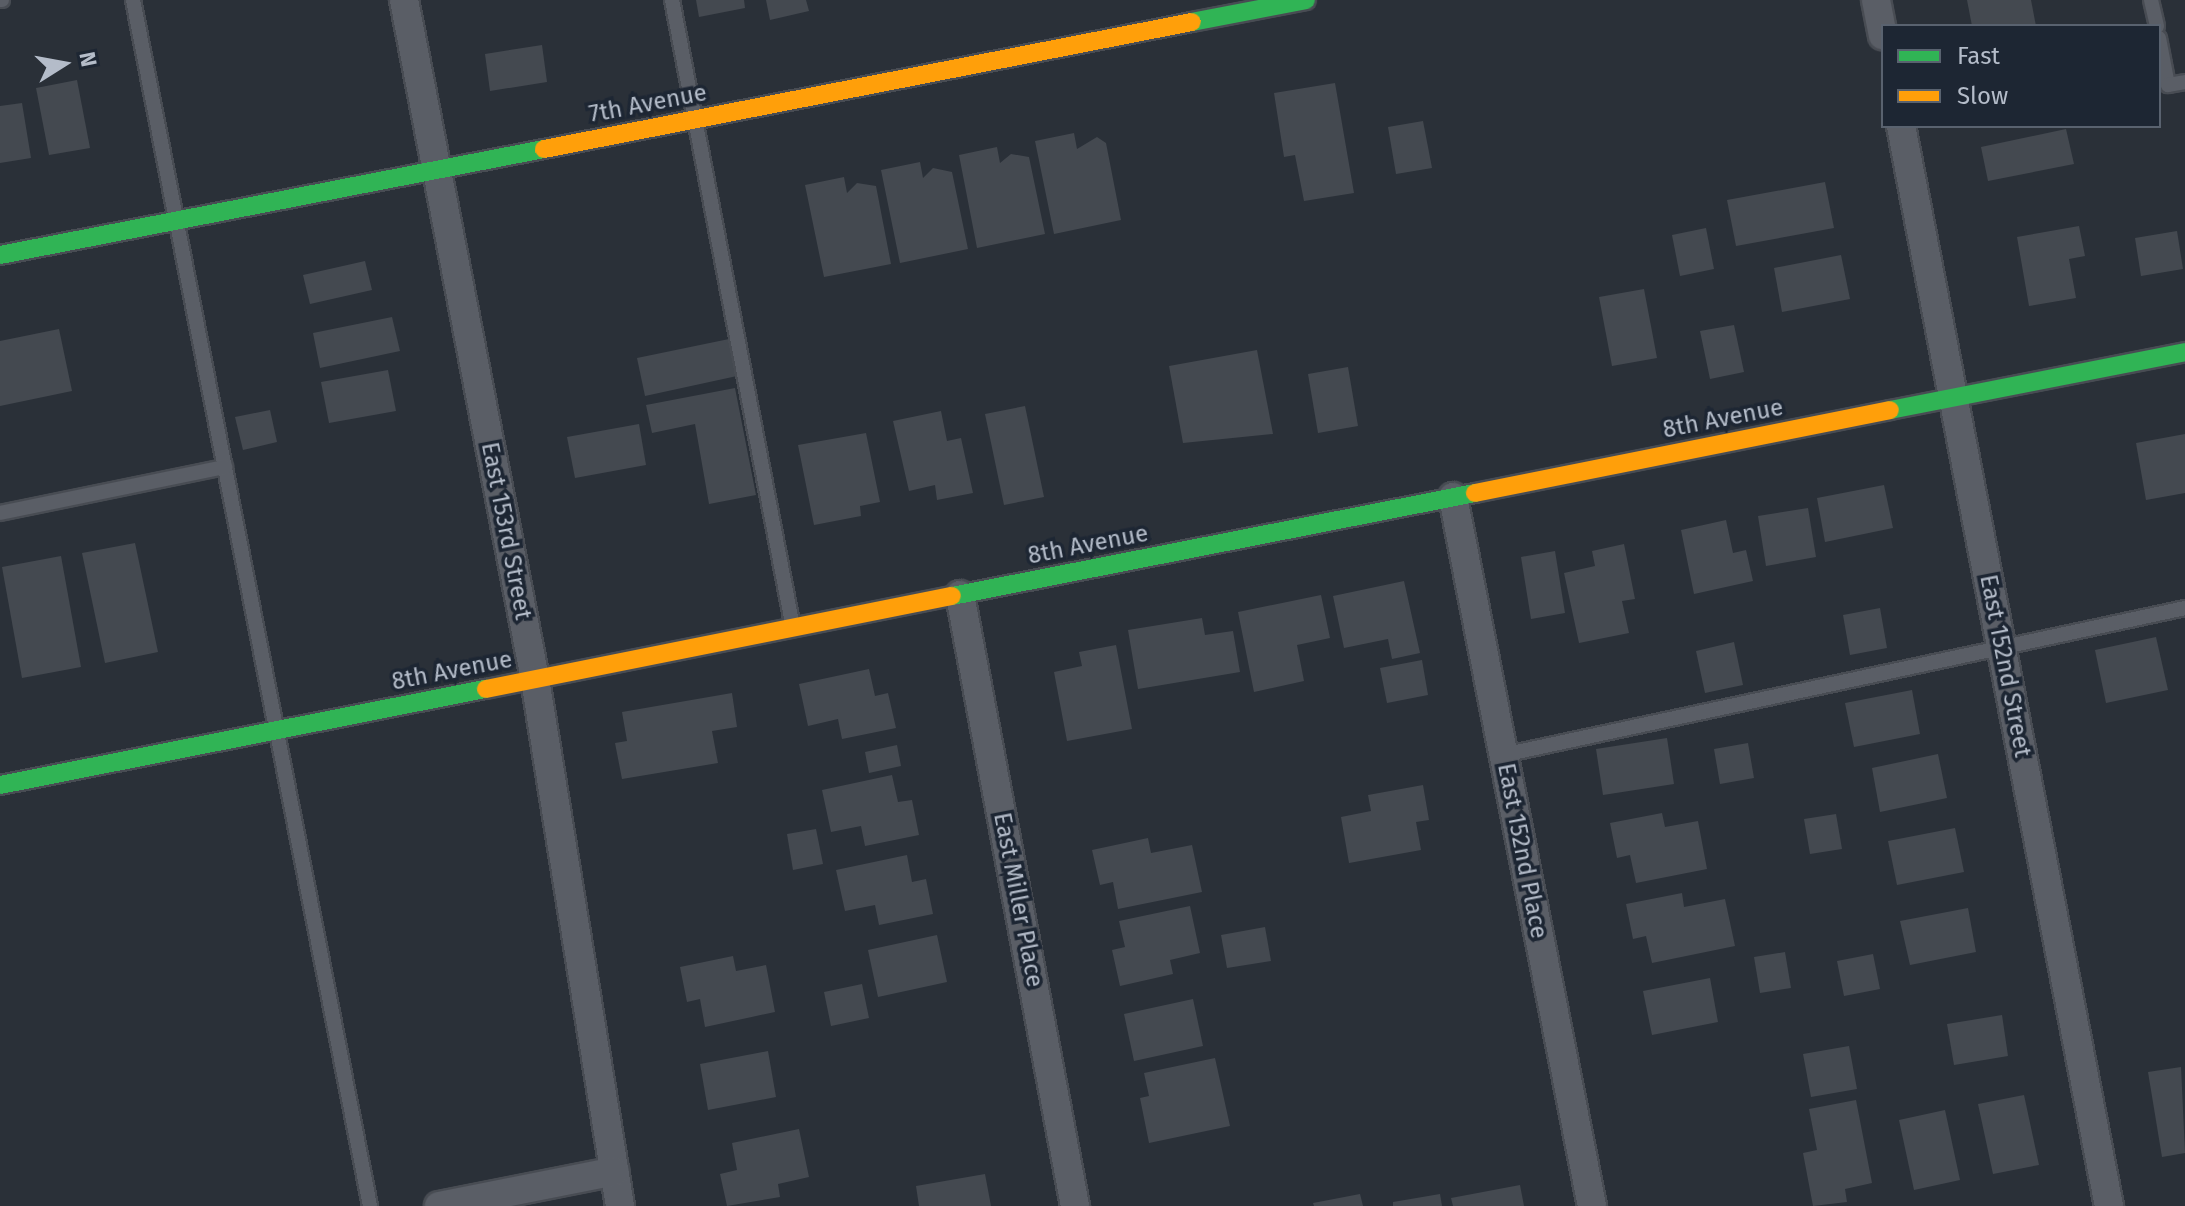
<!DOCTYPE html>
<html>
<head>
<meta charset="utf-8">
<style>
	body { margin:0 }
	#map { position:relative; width:2185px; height:1206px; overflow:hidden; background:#2a3038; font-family:"Fira Sans",sans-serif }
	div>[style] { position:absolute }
	.building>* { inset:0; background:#444950 }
	.roads { filter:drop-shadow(2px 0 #484c53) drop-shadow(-2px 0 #484c53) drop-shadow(0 2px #484c53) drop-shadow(0 -2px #484c53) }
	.lane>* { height:14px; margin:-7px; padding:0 7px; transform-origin:7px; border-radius:7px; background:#5a5e66 }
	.street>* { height:28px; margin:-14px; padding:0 14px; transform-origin:14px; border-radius:14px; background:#5a5e66 }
	.fast>* { height:18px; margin:-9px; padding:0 9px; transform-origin:9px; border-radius:9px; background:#30b455 }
	.slow>* { height:18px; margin:-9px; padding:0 9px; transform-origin:9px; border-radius:9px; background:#ff9f0a }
	span { translate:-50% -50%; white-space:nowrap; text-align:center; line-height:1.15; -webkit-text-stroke:7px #1d2633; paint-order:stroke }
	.street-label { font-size:24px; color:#b4bcc9 }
	.legend { position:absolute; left:1881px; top:24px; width:280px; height:104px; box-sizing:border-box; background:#1d2633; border:2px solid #59626f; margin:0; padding:10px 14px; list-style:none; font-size:24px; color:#b4bcc9 }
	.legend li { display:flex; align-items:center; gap:16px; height:40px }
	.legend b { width:40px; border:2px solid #59626f }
	.north { position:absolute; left:24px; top:24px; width:80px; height:80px; -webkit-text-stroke:6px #1d2633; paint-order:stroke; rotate:79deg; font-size:22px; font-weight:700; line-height:32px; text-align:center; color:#b4bcc9 }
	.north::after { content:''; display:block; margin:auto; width:28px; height:36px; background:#b4bcc9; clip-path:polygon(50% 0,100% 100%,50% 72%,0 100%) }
</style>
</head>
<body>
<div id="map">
	<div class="building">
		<i style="clip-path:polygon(696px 0,744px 0,745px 8px,699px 17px)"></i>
		<i style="clip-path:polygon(766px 0,806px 0,809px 11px,770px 20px)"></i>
		<i style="clip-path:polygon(1967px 0,2031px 0,2036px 26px,1972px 26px)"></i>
		<i style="clip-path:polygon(542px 45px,547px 82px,490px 91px,485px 54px)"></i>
		<i style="clip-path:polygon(77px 80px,90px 148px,49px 155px,36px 88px)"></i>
		<i style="clip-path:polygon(1335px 83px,1354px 193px,1304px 201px,1295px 155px,1284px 157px,1274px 93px)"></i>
		<i style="clip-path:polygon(22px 103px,31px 158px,0 163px,0 106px)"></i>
		<i style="clip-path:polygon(1423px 121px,1432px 168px,1396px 174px,1388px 127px)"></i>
		<i style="clip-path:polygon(2066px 129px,2074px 164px,1988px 181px,1981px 147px)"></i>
		<i style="clip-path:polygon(1074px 133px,1077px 149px,1097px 137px,1106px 143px,1121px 220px,1054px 234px,1035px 141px)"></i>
		<i style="clip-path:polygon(997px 147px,1000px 163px,1011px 154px,1029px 157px,1045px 234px,977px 248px,959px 155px)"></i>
		<i style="clip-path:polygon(920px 162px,923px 178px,933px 168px,952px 172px,968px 249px,900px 263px,881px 170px)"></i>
		<i style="clip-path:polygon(844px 177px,847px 193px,857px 183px,876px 186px,891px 264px,824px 277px,805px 185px)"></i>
		<i style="clip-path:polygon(1825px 182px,1834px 228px,1736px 246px,1727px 200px)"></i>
		<i style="clip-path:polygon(2079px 226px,2085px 256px,2069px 259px,2076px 298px,2029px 306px,2017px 237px)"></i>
		<i style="clip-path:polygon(1706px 228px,1714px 269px,1680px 276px,1672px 235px)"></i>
		<i style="clip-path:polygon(2177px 231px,2183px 269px,2141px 276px,2135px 238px)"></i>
		<i style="clip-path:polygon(1841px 255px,1850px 299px,1782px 312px,1774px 268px)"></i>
		<i style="clip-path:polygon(365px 261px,372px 290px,310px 304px,303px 275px)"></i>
		<i style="clip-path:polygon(1644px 289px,1657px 358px,1612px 366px,1599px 297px)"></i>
		<i style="clip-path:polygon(392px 317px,400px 351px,320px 368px,313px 333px)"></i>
		<i style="clip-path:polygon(1734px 325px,1744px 372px,1710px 379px,1700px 331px)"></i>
		<i style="clip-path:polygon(59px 329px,72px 391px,0 406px,0 341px)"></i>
		<i style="clip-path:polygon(729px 339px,737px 376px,645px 396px,637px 358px)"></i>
		<i style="clip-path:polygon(1257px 350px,1273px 434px,1183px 443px,1169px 366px)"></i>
		<i style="clip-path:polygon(1348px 367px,1358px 426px,1318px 433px,1308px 374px)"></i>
		<i style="clip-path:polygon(388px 370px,396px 411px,329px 423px,321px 382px)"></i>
		<i style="clip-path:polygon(735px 388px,756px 495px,709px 504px,695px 424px,652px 433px,646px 405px)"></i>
		<i style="clip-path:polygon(1025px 406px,1044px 497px,1004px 505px,985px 414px)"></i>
		<i style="clip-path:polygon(270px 410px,277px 442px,243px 450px,235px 417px)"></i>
		<i style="clip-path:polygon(941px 411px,947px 441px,961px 438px,973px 493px,937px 500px,935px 485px,909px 491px,893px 421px)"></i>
		<i style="clip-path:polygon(639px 424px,646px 465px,575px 478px,567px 437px)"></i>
		<i style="clip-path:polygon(866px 433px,880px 502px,860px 506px,861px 516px,814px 525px,798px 445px)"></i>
		<i style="clip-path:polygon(2185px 434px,2185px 493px,2146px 500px,2136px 443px)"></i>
		<i style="clip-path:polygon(1884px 485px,1893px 528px,1825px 542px,1817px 498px)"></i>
		<i style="clip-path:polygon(1808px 508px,1816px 557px,1766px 566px,1758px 516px)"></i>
		<i style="clip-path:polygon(1726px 520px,1733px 553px,1746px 550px,1753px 581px,1694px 594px,1681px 530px)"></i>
		<i style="clip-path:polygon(135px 543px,158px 652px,105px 663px,82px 553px)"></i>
		<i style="clip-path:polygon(1624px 544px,1635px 599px,1622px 601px,1629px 633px,1579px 643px,1564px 573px,1595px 566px,1592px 551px)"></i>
		<i style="clip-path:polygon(1555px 551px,1565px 613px,1531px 619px,1521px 557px)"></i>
		<i style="clip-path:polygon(61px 556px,81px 667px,22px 678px,2px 567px)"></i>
		<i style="clip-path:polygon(1404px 581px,1420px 653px,1392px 659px,1388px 639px,1344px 648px,1333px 596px)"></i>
		<i style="clip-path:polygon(1321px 595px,1330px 638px,1297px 645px,1304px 681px,1254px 692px,1238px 612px)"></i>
		<i style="clip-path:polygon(1880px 608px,1887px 648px,1850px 655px,1843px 615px)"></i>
		<i style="clip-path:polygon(1202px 618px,1205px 635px,1233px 631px,1240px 672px,1138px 689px,1128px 630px)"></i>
		<i style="clip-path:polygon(2156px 637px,2168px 690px,2106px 703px,2095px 650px)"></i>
		<i style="clip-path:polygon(1734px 642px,1743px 685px,1705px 693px,1696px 651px)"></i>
		<i style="clip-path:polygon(1116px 645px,1132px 729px,1067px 741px,1054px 672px,1082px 666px,1079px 652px)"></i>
		<i style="clip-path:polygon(1422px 660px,1428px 695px,1387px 703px,1380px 668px)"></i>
		<i style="clip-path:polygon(869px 669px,875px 696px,888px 693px,896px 728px,842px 739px,838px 719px,808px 726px,799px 684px)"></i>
		<i style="clip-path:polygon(1912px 690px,1920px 734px,1854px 747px,1845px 703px)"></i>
		<i style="clip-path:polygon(732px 693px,737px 727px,712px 731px,718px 763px,622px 779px,615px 743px,627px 741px,622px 712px)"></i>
		<i style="clip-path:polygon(1667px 738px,1674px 784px,1603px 795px,1596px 749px)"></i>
		<i style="clip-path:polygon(1748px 743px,1754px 778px,1720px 784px,1714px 749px)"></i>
		<i style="clip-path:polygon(897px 745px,901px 766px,869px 773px,865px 752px)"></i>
		<i style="clip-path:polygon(1938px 754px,1947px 798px,1880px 812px,1872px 768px)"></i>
		<i style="clip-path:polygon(892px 775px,898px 802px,912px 800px,919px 835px,865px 846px,861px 826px,831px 832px,822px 790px)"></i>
		<i style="clip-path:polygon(1423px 785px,1429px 820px,1416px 822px,1421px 850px,1349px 863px,1341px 817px,1371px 811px,1368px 795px)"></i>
		<i style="clip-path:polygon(1662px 813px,1665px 827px,1698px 821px,1707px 869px,1636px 883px,1630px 855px,1617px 858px,1610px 823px)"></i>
		<i style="clip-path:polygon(1836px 814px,1842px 849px,1810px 854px,1804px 819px)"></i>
		<i style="clip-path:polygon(1955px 828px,1964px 872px,1897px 885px,1888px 841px)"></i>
		<i style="clip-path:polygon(816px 829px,823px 864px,793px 870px,787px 834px)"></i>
		<i style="clip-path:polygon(1148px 838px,1151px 853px,1192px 845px,1202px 892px,1118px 909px,1113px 882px,1100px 885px,1092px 850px)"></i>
		<i style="clip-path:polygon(907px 855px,912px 882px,926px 879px,933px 914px,879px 925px,875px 905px,845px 911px,836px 870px)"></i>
		<i style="clip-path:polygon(1682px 893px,1684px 907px,1725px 899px,1735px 946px,1652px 963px,1646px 936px,1633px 939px,1626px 904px)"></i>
		<i style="clip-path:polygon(1190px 906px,1200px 953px,1170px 960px,1173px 974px,1120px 986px,1112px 950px,1125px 947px,1119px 921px)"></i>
		<i style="clip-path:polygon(1968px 908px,1976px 952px,1910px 965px,1900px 921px)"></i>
		<i style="clip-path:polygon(1265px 927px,1271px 961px,1227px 968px,1221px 935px)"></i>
		<i style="clip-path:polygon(937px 935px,947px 982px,878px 997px,868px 950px)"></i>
		<i style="clip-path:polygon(1785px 952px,1791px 988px,1760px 993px,1754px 957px)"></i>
		<i style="clip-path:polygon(1873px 954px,1880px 989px,1844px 996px,1837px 961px)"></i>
		<i style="clip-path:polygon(733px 956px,736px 971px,766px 965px,775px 1012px,705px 1027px,700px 999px,687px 1002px,680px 967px)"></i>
		<i style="clip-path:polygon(1710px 978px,1718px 1022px,1652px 1035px,1643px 991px)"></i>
		<i style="clip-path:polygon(862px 984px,869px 1018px,831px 1026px,824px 992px)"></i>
		<i style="clip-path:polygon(1193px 999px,1203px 1046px,1134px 1061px,1124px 1014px)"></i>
		<i style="clip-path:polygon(2002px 1015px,2008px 1056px,1954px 1065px,1947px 1024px)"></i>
		<i style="clip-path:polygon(1849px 1046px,1857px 1089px,1811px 1097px,1803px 1054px)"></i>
		<i style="clip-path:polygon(768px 1051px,776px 1097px,708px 1110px,700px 1064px)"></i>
		<i style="clip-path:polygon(1215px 1058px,1230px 1126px,1149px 1143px,1140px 1098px,1149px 1096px,1144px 1073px)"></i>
		<i style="clip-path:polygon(2181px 1067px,2185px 1153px,2162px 1157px,2148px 1072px)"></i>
		<i style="clip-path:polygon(2024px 1095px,2039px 1165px,1993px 1174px,1978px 1104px)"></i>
		<i style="clip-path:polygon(1856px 1100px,1872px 1183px,1845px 1189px,1847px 1202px,1813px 1206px,1803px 1153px,1817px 1150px,1809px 1109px)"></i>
		<i style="clip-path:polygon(1945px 1110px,1960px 1180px,1914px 1190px,1899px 1120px)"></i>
		<i style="clip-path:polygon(799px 1129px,809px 1177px,778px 1184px,780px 1197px,727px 1206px,720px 1174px,737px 1170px,732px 1143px)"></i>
		<i style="clip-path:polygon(985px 1174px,991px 1206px,919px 1206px,916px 1186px)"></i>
		<i style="clip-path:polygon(1520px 1185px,1524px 1206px,1453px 1206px,1451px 1198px)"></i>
		<i style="clip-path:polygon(1360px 1194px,1363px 1206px,1314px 1206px,1313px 1203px)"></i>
		<i style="clip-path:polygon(1440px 1194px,1442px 1206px,1393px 1206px,1393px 1202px)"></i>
	</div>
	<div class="roads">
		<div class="lane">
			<i style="left:0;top:0;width:2px"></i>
			<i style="left:133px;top:0;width:1229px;rotate:78.88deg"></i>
			<i style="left:672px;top:0;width:640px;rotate:79.09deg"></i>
			<i style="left:2151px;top:0;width:27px;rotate:77deg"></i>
			<i style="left:2159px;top:38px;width:48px;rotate:79.2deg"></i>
			<i style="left:2168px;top:85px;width:17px;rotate:-10deg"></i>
			<i style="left:0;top:513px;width:230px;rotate:-11.6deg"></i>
			<i style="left:1503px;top:755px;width:698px;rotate:-12.16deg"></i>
		</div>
		<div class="street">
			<i style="left:404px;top:0;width:692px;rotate:79.08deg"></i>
			<i style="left:535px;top:679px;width:534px;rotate:80.84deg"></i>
			<i style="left:1876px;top:0;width:36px;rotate:79deg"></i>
			<i style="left:1901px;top:126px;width:1100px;rotate:79.1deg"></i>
			<i style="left:1453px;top:497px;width:722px;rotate:78.91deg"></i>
			<i style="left:960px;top:595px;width:622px;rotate:79.34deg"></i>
			<i style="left:439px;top:1206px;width:179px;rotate:-11.2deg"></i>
		</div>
		<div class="fast">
			<i style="left:1192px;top:22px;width:116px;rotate:-10.9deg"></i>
			<i style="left:0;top:255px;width:554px;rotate:-11.03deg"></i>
			<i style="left:1890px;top:410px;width:301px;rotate:-11.1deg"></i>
			<i style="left:952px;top:596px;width:533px;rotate:-11.14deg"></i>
			<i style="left:0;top:785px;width:495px;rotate:-11.2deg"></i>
		</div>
		<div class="slow">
			<i style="left:544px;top:149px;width:660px;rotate:-11.09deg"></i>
			<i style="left:1475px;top:493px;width:423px;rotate:-11.3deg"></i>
			<i style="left:486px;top:689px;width:475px;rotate:-11.3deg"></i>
		</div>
	</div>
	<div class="street-label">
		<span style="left:648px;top:104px;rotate:-11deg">7th Avenue</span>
		<span style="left:1723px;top:419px;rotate:-11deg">8th Avenue</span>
		<span style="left:506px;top:531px;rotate:79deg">East 153rd Street</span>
		<span style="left:1088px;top:545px;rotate:-11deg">8th Avenue</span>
		<span style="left:2005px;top:666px;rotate:79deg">East 152nd Street</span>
		<span style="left:452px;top:671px;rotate:-11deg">8th Avenue</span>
		<span style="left:1522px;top:851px;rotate:79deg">East 152nd Place</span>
		<span style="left:1018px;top:900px;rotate:79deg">East Miller Place</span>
	</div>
	<ul class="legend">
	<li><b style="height:10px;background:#30b455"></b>Fast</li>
	<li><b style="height:10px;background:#ff9f0a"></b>Slow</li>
	</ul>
	<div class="north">N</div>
</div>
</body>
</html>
